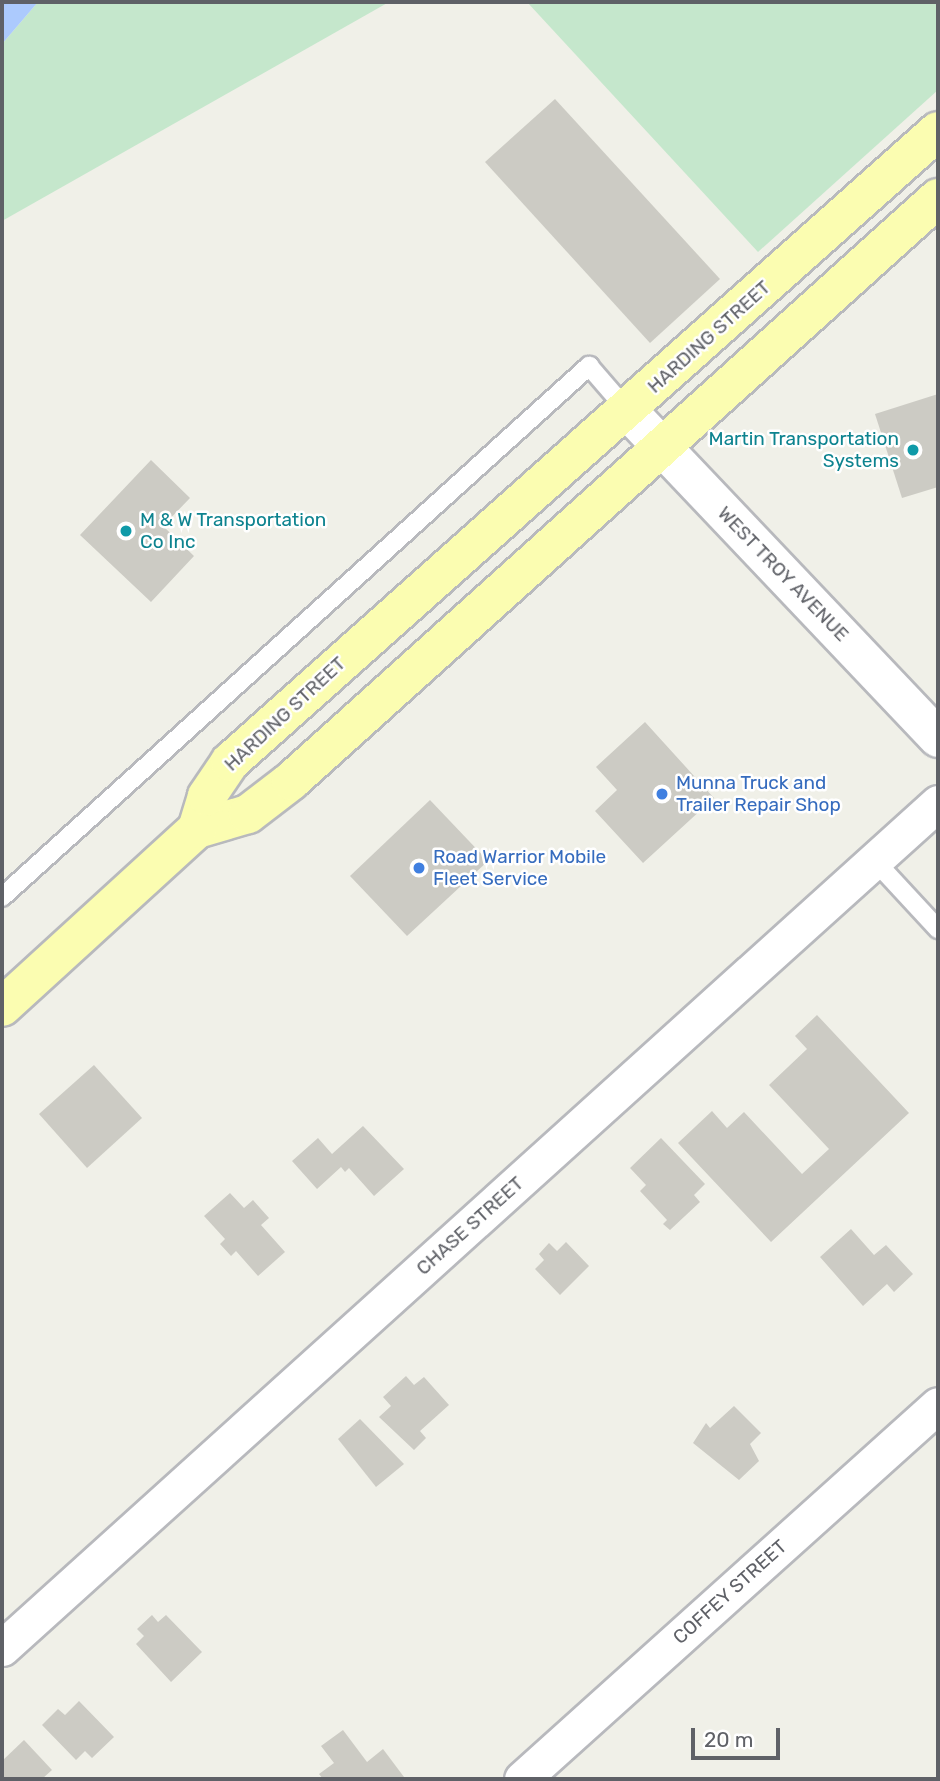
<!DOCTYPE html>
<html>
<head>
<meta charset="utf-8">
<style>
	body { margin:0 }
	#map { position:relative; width:940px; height:1781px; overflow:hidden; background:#f0f0e8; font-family:Rubik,sans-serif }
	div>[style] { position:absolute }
	.green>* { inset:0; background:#c5e7cc }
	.water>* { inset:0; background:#accafd }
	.building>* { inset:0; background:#cccbc4 }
	.roads { filter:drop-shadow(2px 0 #b8b9bd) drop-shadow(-2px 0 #b8b9bd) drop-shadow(0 2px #b8b9bd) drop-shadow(0 -2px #b8b9bd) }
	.lane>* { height:18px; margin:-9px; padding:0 9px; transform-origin:9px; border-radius:9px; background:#fff }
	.street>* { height:35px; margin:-17.5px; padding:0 17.5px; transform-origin:17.5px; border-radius:17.5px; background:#fff }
	.secondary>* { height:38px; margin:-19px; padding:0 19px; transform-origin:19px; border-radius:19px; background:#fff }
	.primary>* { height:38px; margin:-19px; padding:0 19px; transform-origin:19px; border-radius:19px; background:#fbfdb1 }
	.dots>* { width:19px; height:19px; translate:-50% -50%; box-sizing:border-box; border:4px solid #fff; border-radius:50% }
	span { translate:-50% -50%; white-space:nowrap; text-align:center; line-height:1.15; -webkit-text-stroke:5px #fff; paint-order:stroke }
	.street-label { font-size:19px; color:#5f6167 }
	.culture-label { font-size:19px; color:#0d838f }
	.right { translate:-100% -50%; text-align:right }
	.left { translate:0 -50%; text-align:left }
	.shop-label { font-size:19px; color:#366cbe }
	.frame { position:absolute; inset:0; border:4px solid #5f6167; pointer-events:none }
	.scale { position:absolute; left:691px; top:1728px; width:89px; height:32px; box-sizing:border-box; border:4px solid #5f6167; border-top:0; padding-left:9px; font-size:21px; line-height:24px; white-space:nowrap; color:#5f6167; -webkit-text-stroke:5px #fff; paint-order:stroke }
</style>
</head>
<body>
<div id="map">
	<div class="green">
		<i style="clip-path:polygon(38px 2px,389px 2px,2px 221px,2px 44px)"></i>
		<i style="clip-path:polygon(527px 2px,938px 2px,938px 90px,758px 252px)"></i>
	</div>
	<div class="water">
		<i style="clip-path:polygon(2px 2px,38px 2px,2px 44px)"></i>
	</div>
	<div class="building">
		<i style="clip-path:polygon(555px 99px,720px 279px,650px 343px,485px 162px)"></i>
		<i style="clip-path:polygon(938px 394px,938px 487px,902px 498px,875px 414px)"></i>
		<i style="clip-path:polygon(151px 460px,190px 498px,163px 526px,194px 556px,151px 602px,80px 535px)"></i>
		<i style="clip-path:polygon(645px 722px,714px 798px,643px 863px,595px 811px,617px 790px,596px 767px)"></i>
		<i style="clip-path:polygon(430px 800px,488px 861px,407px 936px,350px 876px)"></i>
		<i style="clip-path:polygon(817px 1015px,909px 1113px,771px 1242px,678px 1143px,712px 1111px,727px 1128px,744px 1112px,802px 1174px,829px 1149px,769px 1085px,807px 1049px,795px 1036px)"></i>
		<i style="clip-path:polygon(94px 1065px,142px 1118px,87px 1168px,39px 1114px)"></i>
		<i style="clip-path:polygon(363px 1126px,404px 1169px,374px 1196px,349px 1168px,345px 1172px,341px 1167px,317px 1189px,292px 1161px,318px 1138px,332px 1154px)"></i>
		<i style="clip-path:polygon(661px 1138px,705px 1184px,694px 1195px,700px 1202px,670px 1230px,663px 1224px,667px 1220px,640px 1191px,646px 1185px,630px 1168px)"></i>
		<i style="clip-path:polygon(230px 1193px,244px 1208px,253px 1200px,269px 1218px,261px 1225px,285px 1252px,258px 1276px,236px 1251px,231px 1256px,220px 1244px,225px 1239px,204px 1216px)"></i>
		<i style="clip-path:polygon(851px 1229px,874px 1255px,886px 1245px,913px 1274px,894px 1292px,887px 1284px,863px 1306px,820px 1257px)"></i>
		<i style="clip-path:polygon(566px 1242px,589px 1266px,560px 1295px,535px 1269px,544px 1260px,539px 1254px,549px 1243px,557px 1251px)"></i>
		<i style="clip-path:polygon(406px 1376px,414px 1385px,424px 1377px,449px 1405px,420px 1431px,426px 1438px,414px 1450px,379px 1417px,391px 1406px,383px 1397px)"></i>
		<i style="clip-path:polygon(734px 1406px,761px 1433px,750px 1444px,759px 1461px,739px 1480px,693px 1443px,706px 1423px,710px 1428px)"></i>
		<i style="clip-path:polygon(360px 1419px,404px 1464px,376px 1487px,338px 1439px)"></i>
		<i style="clip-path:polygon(152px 1615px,158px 1622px,166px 1615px,202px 1652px,171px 1682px,136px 1644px,144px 1636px,137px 1629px)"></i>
		<i style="clip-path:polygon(79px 1701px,114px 1737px,92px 1758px,85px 1751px,76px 1760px,42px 1725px,58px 1709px,65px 1715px)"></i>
		<i style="clip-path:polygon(343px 1730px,367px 1762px,383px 1749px,404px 1777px,323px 1779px,319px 1774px,334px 1763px,321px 1746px)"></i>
		<i style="clip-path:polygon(24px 1740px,52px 1770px,42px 1779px,2px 1779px,2px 1761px)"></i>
	</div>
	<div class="roads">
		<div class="lane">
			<i style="left:875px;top:861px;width:93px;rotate:47.2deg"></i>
			<i style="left:2px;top:897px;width:792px;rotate:-42.13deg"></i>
			<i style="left:589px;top:366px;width:58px;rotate:49.2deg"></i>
		</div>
		<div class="street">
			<i style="left:2px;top:1648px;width:1261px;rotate:-42.08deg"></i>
			<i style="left:522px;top:1779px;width:559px;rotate:-41.96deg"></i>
		</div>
		<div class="secondary">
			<i style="left:627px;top:410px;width:452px;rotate:46.5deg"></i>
		</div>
		<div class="primary">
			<i style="left:197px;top:829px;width:53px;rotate:-16.4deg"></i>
			<i style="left:248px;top:814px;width:54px;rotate:-37.5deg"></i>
			<i style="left:291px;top:781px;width:871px;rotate:-42.02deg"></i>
			<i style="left:2px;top:1007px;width:264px;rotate:-42.4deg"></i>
			<i style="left:197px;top:829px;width:34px;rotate:-73deg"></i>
			<i style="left:207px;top:796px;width:41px;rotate:-55.9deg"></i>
			<i style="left:230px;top:762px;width:948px;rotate:-41.71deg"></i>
		</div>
	</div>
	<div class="dots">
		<i style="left:913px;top:450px;background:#0f9aa8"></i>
		<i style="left:126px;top:531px;background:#0f9aa8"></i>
		<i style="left:662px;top:794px;background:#3f7fe0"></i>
		<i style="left:419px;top:868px;background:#3f7fe0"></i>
	</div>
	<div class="street-label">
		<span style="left:709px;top:337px;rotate:-42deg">HARDING STREET</span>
		<span style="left:783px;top:574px;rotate:46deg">WEST TROY AVENUE</span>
		<span style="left:285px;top:714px;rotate:-43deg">HARDING STREET</span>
		<span style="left:470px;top:1226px;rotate:-42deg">CHASE STREET</span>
		<span style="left:730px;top:1592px;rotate:-42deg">COFFEY STREET</span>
	</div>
	<div class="culture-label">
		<span class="right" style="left:899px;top:450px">Martin Transportation<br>Systems</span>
		<span class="left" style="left:140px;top:531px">M &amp; W Transportation<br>Co Inc</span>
	</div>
	<div class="shop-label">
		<span class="left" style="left:676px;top:794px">Munna Truck and<br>Trailer Repair Shop</span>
		<span class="left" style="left:433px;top:868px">Road Warrior Mobile<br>Fleet Service</span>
	</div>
	<div class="frame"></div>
	<div class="scale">20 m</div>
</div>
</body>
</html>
